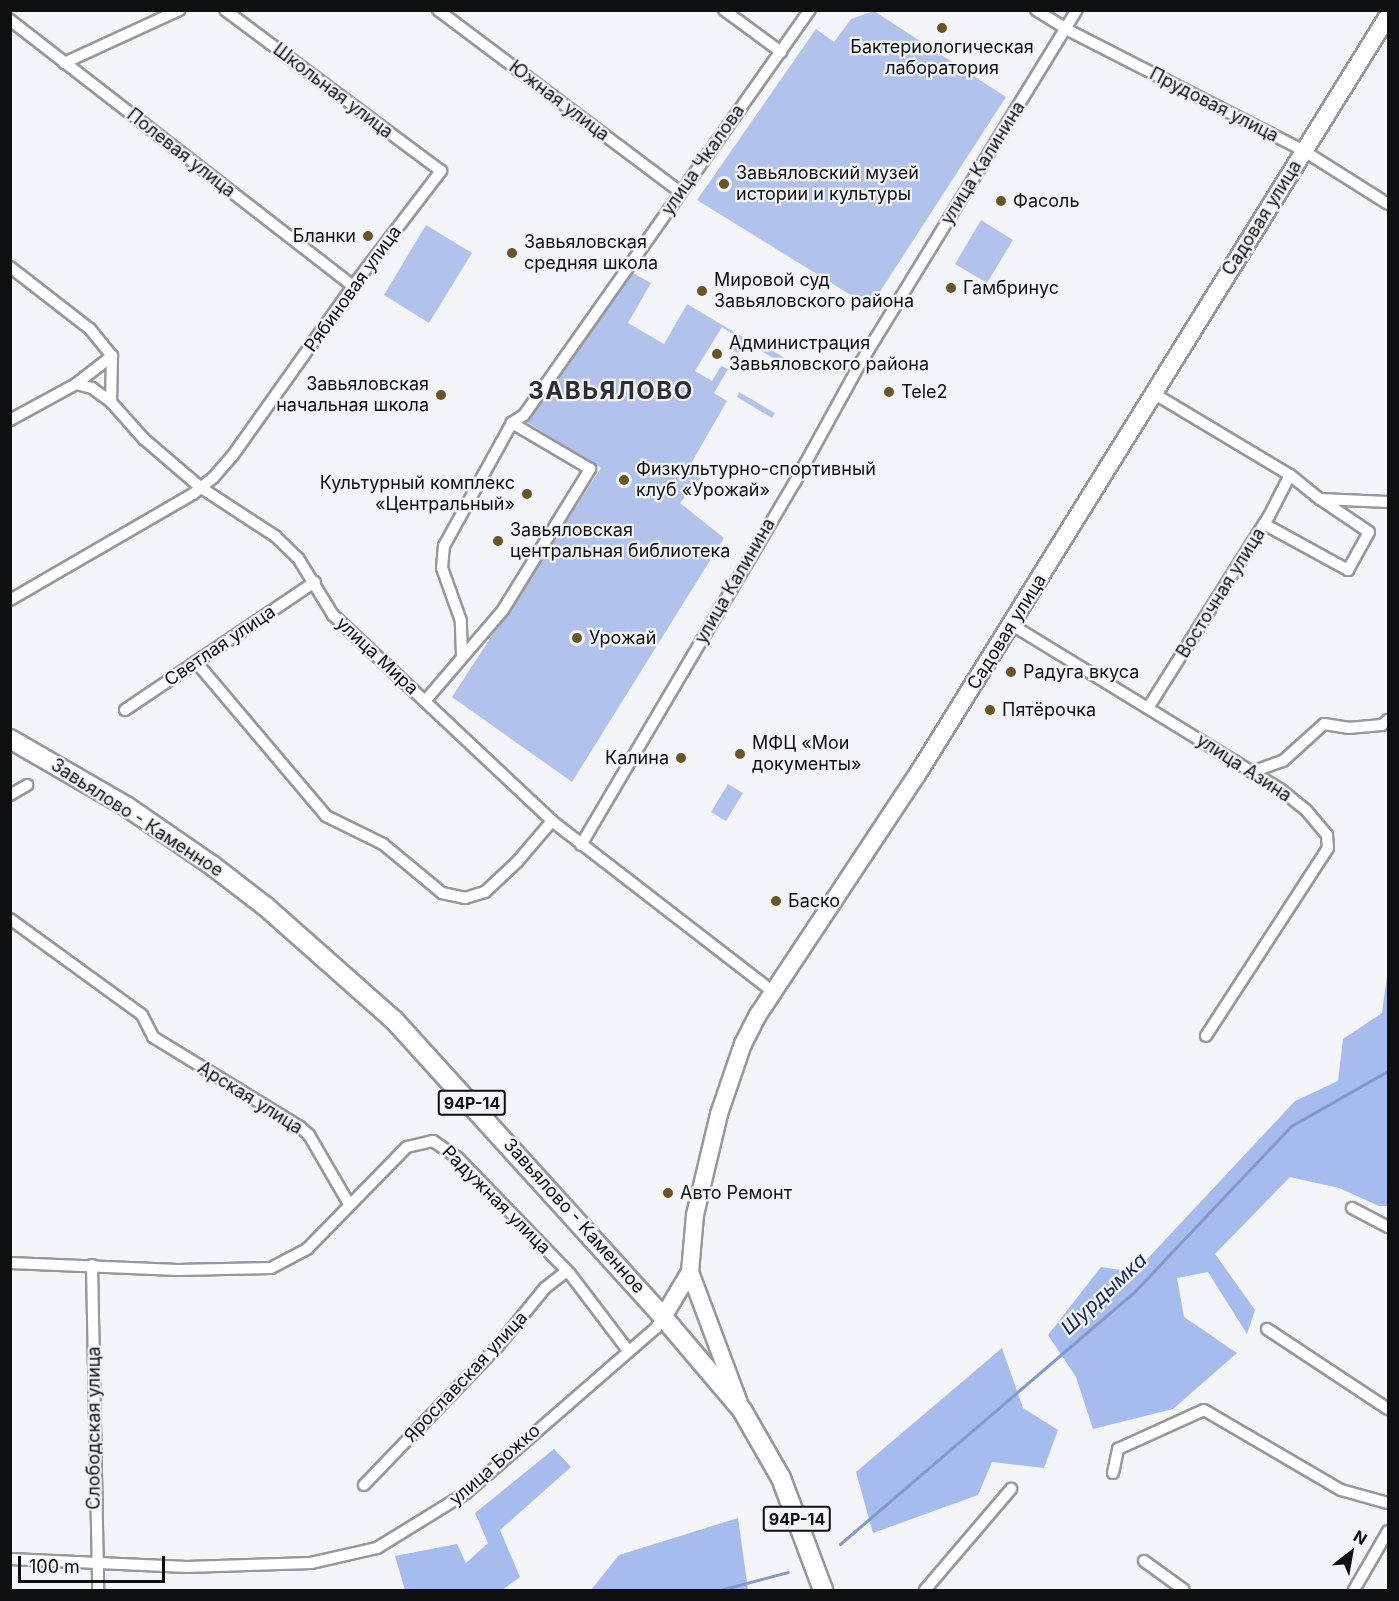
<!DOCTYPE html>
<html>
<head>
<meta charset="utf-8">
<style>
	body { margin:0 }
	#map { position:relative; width:1399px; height:1601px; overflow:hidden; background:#f3f5f9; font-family:Inter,sans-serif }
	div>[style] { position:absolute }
	.green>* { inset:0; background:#b1c3ed }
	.forest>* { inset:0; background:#a6bbee }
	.stream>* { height:3px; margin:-1.5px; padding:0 1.5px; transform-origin:1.5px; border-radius:1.5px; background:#8499c9 }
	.roads { filter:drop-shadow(2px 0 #96989b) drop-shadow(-2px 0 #96989b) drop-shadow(0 2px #96989b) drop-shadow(0 -2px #96989b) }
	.street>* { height:10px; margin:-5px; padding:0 5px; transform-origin:5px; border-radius:5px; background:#fff }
	.secondary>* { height:16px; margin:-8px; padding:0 8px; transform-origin:8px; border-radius:8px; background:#fff }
	.primary>* { height:18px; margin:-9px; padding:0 9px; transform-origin:9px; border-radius:9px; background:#fff }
	.dots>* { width:16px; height:16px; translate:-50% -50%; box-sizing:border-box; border:3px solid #f3f5f9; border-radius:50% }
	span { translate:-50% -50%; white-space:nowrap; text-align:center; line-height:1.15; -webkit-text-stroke:4.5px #f3f5f9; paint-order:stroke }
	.shield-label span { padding:2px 4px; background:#f3f5f9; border:2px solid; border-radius:4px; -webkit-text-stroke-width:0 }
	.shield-label { font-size:16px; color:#0e0f10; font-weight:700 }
	.poi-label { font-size:18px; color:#0e0f10 }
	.left { translate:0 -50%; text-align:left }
	.right { translate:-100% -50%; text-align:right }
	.street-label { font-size:18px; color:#0e0f10 }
	.water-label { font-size:20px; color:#152761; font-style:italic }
	.district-label { font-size:24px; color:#2c2e31; font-weight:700; letter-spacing:1.5px }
	.frame { position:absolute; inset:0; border:12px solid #0e0f10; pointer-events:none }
	.north { position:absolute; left:1321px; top:1523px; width:60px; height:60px; -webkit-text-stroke:4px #f3f5f9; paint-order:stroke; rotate:31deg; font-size:16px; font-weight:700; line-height:24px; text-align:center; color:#0e0f10 }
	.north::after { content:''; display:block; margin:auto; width:21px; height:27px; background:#0e0f10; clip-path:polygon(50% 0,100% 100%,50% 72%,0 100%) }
	.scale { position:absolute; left:18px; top:1556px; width:147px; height:27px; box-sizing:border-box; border:3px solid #0e0f10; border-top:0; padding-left:8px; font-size:18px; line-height:21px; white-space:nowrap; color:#0e0f10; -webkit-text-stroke:4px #f3f5f9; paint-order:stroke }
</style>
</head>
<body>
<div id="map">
	<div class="green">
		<i style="clip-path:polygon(874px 11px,1006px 97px,870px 307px,697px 200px,816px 29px,834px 42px,851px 19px)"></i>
		<i style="clip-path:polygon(981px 220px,1013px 240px,987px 283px,955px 264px)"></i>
		<i style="clip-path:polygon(426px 225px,472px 253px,429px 323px,384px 295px)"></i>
		<i style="clip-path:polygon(629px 271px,651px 283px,628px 323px,664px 344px,687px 304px,746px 339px,738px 353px,731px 349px,738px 337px,722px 327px,695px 371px,712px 381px,721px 366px,728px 369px,714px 393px,727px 401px,689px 467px,703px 475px,680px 503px,724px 538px,572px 782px,452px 697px,601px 468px,525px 421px)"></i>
		<i style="clip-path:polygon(766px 347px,802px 368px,799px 373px,763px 352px)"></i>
		<i style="clip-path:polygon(739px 392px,775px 413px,772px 418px,737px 397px)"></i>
		<i style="clip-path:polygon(728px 784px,743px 793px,726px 821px,711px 812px)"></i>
	</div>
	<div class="forest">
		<i style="clip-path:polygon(1388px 969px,1388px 1206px,1379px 1206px,1339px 1188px,1290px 1177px,1215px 1254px,1255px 1310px,1247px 1334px,1208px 1272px,1177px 1278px,1184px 1317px,1237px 1353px,1173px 1409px,1093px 1429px,1076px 1377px,1048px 1335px,1101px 1267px,1135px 1272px,1295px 1101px,1338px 1081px,1343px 1039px,1382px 1013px)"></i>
		<i style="clip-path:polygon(1002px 1348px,1023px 1408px,1058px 1430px,1044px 1468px,992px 1462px,978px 1495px,873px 1533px,856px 1472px)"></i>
		<i style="clip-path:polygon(554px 1449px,571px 1467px,500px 1530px,520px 1577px,502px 1590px,405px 1590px,395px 1556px,457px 1544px,466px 1563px,488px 1543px,475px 1513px)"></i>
		<i style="clip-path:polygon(738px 1518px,748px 1590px,591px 1590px,619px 1555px)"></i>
	</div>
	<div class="stream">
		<i style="left:840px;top:1544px;width:389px;rotate:-40.6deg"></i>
		<i style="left:1135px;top:1291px;width:227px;rotate:-46.6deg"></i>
		<i style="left:1291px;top:1126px;width:112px;rotate:-29.6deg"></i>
		<i style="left:720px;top:1590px;width:70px;rotate:-14.8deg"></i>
	</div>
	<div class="roads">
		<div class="street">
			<i style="left:438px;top:10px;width:303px;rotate:36.9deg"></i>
			<i style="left:724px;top:10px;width:71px;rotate:36.4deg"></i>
			<i style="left:1036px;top:10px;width:36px;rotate:32deg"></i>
			<i style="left:1066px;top:29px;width:267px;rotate:27.1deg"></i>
			<i style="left:1304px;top:151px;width:99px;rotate:32.2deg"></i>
			<i style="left:10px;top:20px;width:434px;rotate:37.8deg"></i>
			<i style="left:64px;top:63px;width:127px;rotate:-24.7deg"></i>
			<i style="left:10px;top:267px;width:101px;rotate:37.8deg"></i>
			<i style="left:90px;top:329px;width:35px;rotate:51deg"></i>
			<i style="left:112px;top:356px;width:46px;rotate:91.2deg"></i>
			<i style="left:111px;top:402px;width:50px;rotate:48.3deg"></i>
			<i style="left:144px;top:439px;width:74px;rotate:40.6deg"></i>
			<i style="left:200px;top:487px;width:90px;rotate:33.2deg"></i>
			<i style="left:275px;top:536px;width:32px;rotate:44deg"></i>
			<i style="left:298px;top:558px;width:67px;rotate:58.4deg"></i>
			<i style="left:333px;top:615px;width:301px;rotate:43.2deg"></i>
			<i style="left:552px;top:821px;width:278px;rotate:37.7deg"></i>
			<i style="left:76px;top:384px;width:16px;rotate:14deg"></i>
			<i style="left:92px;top:388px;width:24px;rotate:36deg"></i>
			<i style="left:1153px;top:393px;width:160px;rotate:30.9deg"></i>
			<i style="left:1290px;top:475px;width:38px;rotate:39deg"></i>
			<i style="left:1320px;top:499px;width:68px;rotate:2.5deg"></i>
			<i style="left:10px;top:420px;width:75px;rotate:-28.6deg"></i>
			<i style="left:76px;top:384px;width:46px;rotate:-37.9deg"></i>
			<i style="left:1264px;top:524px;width:96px;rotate:28.7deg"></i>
			<i style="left:1348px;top:570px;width:43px;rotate:-61.1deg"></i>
			<i style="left:1369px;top:532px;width:59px;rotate:-146deg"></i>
			<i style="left:10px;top:600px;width:211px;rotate:-30.1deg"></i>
			<i style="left:193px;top:494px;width:26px;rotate:-39deg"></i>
			<i style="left:213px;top:478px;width:30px;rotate:-49deg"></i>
			<i style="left:233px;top:455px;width:207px;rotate:-54.6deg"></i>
			<i style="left:353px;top:286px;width:145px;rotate:-52.6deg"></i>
			<i style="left:441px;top:171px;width:269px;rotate:-143.3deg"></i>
			<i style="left:1012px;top:625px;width:314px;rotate:31.5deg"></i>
			<i style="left:1280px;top:789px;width:33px;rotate:39deg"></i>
			<i style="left:1306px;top:810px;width:33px;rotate:50deg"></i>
			<i style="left:1327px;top:835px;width:13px;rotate:86deg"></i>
			<i style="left:1328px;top:848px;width:224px;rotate:123deg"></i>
			<i style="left:462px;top:656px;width:35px;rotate:-92deg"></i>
			<i style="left:461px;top:621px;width:56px;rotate:-109.7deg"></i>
			<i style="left:442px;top:568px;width:22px;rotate:-85deg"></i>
			<i style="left:444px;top:546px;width:141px;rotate:-61.1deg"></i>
			<i style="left:512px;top:423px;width:14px;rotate:-34deg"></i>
			<i style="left:524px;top:415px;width:496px;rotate:-54.8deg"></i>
			<i style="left:196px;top:662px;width:202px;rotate:49.8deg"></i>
			<i style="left:326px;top:816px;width:64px;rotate:26.2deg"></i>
			<i style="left:383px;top:844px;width:77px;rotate:39.7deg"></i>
			<i style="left:442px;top:893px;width:24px;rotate:12deg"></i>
			<i style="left:465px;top:898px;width:21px;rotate:-17deg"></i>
			<i style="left:485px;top:892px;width:44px;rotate:-43.2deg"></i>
			<i style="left:517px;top:862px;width:54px;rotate:-49.5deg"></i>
			<i style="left:425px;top:701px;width:120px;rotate:-49.4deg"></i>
			<i style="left:503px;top:610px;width:166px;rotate:-58.3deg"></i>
			<i style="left:590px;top:469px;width:91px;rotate:-149.5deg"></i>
			<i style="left:1148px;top:708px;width:227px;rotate:-57.8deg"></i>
			<i style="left:1269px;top:516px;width:46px;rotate:-62.9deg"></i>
			<i style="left:125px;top:710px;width:229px;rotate:-34deg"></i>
			<i style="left:1252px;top:772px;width:33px;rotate:-20deg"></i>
			<i style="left:1283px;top:761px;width:55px;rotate:-42.1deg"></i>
			<i style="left:1324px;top:724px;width:24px;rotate:9deg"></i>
			<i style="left:1348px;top:728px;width:34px;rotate:-5deg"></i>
			<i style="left:1382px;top:725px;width:8px;rotate:-40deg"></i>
			<i style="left:10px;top:795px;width:20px;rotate:-30deg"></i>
			<i style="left:581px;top:845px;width:421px;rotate:-59.5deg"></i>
			<i style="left:795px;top:482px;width:137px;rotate:-61.2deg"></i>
			<i style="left:861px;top:362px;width:413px;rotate:-58.5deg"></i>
			<i style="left:10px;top:919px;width:163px;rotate:36deg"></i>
			<i style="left:142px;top:1015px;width:25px;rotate:63deg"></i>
			<i style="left:153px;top:1037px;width:172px;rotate:31.5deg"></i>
			<i style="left:300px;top:1127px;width:12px;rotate:42deg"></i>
			<i style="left:309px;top:1135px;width:80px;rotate:59.9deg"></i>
			<i style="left:1352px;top:1208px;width:41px;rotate:27.8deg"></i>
			<i style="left:10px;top:1263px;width:168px;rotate:2.4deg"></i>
			<i style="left:178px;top:1270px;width:93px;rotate:-1.2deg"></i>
			<i style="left:271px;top:1268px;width:41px;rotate:-27.8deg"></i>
			<i style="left:307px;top:1249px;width:143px;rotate:-45.6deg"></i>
			<i style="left:407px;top:1147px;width:27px;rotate:-13deg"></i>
			<i style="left:433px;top:1141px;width:30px;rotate:34deg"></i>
			<i style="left:458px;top:1158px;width:161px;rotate:46deg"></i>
			<i style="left:570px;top:1274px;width:94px;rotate:52.8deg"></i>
			<i style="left:92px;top:1265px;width:325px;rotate:88.9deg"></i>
			<i style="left:1267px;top:1329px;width:145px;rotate:33.5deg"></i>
			<i style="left:1113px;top:1473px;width:25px;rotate:-78deg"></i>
			<i style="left:1118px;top:1449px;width:94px;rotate:-24.4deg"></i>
			<i style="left:1204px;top:1410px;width:159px;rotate:30.3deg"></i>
			<i style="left:1341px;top:1490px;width:49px;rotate:15.5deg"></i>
			<i style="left:364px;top:1485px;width:192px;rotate:-46.1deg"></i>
			<i style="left:497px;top:1347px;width:76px;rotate:-50.9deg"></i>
			<i style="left:545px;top:1288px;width:28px;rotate:-38deg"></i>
			<i style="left:10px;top:1559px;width:177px;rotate:2.6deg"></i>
			<i style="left:187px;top:1567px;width:124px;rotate:-1.8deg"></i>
			<i style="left:311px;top:1563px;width:68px;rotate:-12.8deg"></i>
			<i style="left:377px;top:1548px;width:105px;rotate:-31.7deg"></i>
			<i style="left:466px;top:1493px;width:252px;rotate:-41deg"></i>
			<i style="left:656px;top:1328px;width:13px;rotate:-58deg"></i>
			<i style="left:1144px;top:1561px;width:49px;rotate:35.9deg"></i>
			<i style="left:925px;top:1590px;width:133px;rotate:-49.6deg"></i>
			<i style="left:1354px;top:1590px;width:68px;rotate:-60deg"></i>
		</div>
		<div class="secondary">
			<i style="left:690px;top:1272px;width:140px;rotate:69.5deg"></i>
			<i style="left:663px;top:1317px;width:52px;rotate:-59deg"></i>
			<i style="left:690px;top:1272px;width:57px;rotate:-85deg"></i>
			<i style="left:695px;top:1215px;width:104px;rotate:-76.6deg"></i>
			<i style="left:719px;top:1114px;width:74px;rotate:-71.1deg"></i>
			<i style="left:743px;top:1044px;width:33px;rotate:-63deg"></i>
			<i style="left:758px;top:1015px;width:288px;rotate:-56.5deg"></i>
			<i style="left:917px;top:775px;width:893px;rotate:-58.18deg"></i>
		</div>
		<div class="primary">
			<i style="left:10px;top:739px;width:134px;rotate:30deg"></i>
			<i style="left:126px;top:806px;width:106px;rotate:34.6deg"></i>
			<i style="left:213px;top:866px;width:66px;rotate:37.6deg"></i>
			<i style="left:265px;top:906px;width:172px;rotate:41.5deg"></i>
			<i style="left:394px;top:1020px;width:401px;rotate:47.8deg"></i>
			<i style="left:663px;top:1317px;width:122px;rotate:49.7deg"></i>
			<i style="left:742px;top:1410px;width:78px;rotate:60.2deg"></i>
			<i style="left:781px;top:1478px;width:120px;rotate:69.4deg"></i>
		</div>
	</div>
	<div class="dots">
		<i style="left:942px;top:28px;background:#6a5625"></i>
		<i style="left:724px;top:184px;background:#6a5625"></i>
		<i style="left:1001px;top:201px;background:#6a5625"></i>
		<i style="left:368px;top:236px;background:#6a5625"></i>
		<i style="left:512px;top:253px;background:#6a5625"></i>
		<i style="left:951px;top:288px;background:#6a5625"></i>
		<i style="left:702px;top:291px;background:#6a5625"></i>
		<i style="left:717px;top:354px;background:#6a5625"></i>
		<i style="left:889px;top:392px;background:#6a5625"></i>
		<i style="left:441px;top:395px;background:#6a5625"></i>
		<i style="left:624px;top:480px;background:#6a5625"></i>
		<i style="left:527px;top:494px;background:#6a5625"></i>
		<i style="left:498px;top:541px;background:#6a5625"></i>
		<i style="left:577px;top:638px;background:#6a5625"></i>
		<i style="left:1011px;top:672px;background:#6a5625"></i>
		<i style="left:990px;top:710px;background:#6a5625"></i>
		<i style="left:740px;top:754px;background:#6a5625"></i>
		<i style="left:681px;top:758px;background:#6a5625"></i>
		<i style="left:776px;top:901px;background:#6a5625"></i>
		<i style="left:668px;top:1193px;background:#6a5625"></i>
	</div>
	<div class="shield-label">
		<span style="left:472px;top:1103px">94Р-14</span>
		<span style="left:797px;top:1519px">94Р-14</span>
	</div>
	<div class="poi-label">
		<span style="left:942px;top:58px">Бактериологическая<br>лаборатория</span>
		<span class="left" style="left:736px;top:184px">Завьяловский музей<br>истории и культуры</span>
		<span class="left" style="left:1013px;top:201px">Фасоль</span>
		<span class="right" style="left:356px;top:236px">Бланки</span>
		<span class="left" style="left:524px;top:253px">Завьяловская<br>средняя школа</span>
		<span class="left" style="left:714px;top:291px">Мировой суд<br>Завьяловского района</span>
		<span class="left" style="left:963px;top:288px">Гамбринус</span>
		<span class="left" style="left:729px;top:354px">Администрация<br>Завьяловского района</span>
		<span class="right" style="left:429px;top:395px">Завьяловская<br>начальная школа</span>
		<span class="left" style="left:901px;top:392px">Tele2</span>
		<span class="left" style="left:636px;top:480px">Физкультурно-спортивный<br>клуб «Урожай»</span>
		<span class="right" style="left:515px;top:494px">Культурный комплекс<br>«Центральный»</span>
		<span class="left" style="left:510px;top:541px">Завьяловская<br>центральная библиотека</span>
		<span class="left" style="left:589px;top:638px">Урожай</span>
		<span class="left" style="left:1023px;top:672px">Радуга вкуса</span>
		<span class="left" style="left:1002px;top:710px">Пятёрочка</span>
		<span class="left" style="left:752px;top:754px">МФЦ «Мои<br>документы»</span>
		<span class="right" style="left:669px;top:758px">Калина</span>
		<span class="left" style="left:788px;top:901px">Баско</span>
		<span class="left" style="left:680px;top:1193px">Авто Ремонт</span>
	</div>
	<div class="street-label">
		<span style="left:333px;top:91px;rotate:37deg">Школьная улица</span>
		<span style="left:559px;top:101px;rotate:37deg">Южная улица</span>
		<span style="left:1214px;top:105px;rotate:27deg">Прудовая улица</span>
		<span style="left:181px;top:153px;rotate:38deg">Полевая улица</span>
		<span style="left:703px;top:160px;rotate:-55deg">улица Чкалова</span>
		<span style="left:983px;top:163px;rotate:-58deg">улица Калинина</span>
		<span style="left:1262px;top:218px;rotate:-58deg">Садовая улица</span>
		<span style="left:353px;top:289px;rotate:-54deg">Рябиновая улица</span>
		<span style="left:735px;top:581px;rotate:-60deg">улица Калинина</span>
		<span style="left:1221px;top:593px;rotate:-58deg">Восточная улица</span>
		<span style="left:1007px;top:632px;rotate:-58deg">Садовая улица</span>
		<span style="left:220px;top:646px;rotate:-34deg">Светлая улица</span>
		<span style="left:377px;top:656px;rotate:43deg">улица Мира</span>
		<span style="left:1244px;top:768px;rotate:33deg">улица Азина</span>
		<span style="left:137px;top:818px;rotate:33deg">Завьялово - Каменное</span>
		<span style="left:250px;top:1098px;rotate:32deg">Арская улица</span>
		<span style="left:496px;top:1200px;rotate:45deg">Радужная улица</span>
		<span style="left:574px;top:1216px;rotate:48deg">Завьялово - Каменное</span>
		<span style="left:466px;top:1377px;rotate:-47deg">Ярославская улица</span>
		<span style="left:94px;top:1428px;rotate:-90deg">Слободская улица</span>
		<span style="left:495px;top:1465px;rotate:-41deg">улица Божко</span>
	</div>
	<div class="water-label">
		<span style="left:1104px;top:1294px;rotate:-43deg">Шурдымка</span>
	</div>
	<div class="district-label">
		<span style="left:611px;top:391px">ЗАВЬЯЛОВО</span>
	</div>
	<div class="frame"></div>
	<div class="north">N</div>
	<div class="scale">100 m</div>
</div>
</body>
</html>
